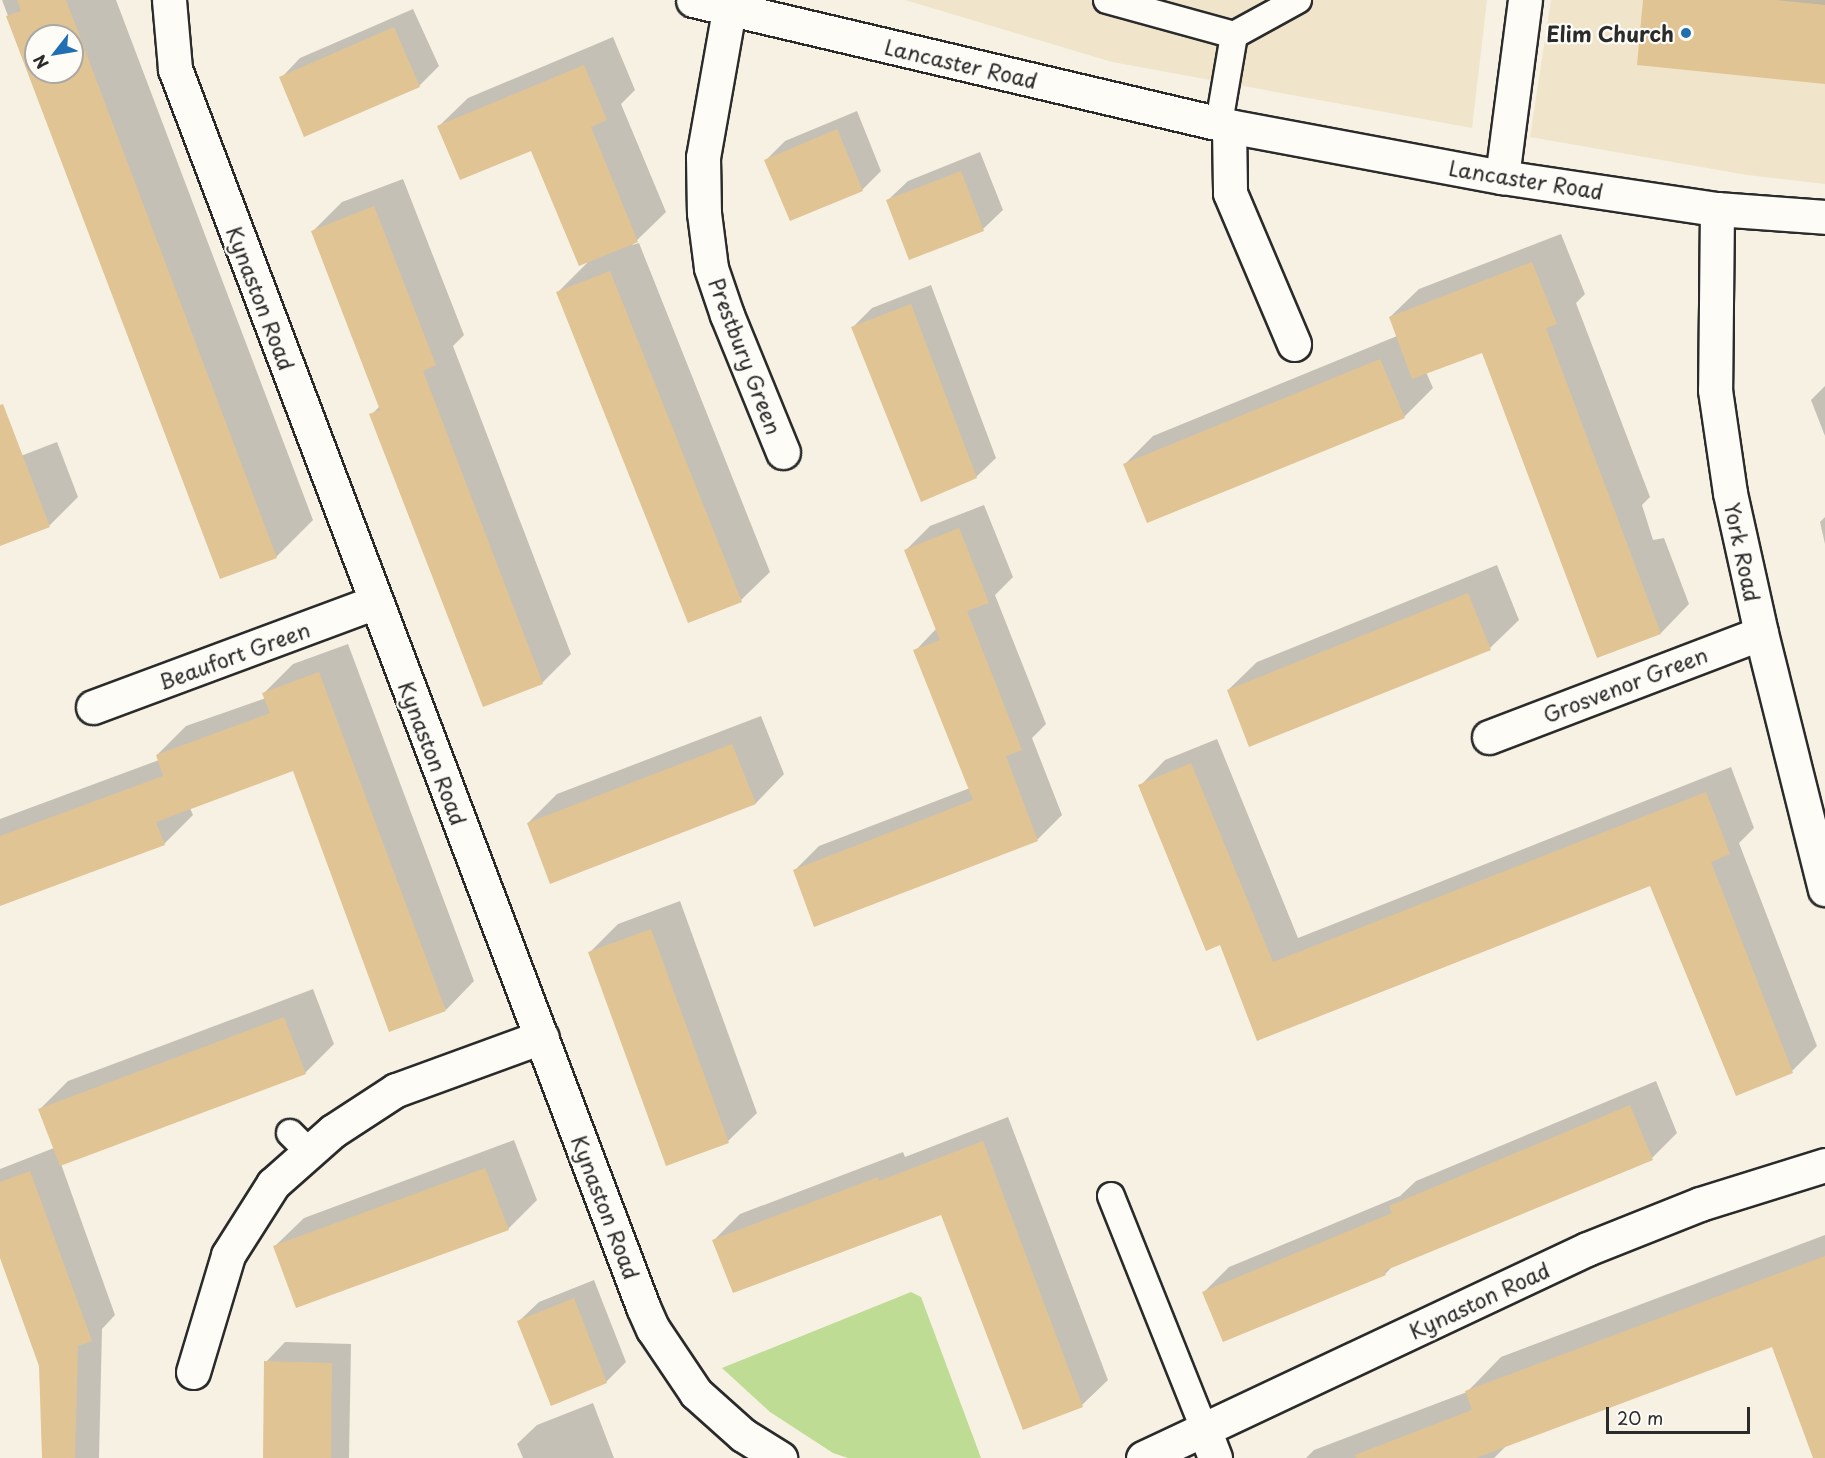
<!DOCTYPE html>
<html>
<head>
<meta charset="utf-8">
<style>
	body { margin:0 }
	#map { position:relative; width:1825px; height:1458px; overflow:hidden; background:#f7f1e3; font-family:"Playpen Sans",sans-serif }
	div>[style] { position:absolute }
	.built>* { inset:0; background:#f0e4cb }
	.green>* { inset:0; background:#bedc94 }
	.shadow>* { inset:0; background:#0003 }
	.building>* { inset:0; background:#e0c494 }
	.roads { filter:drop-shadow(2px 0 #2b2b2b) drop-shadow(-2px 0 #2b2b2b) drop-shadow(0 2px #2b2b2b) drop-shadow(0 -2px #2b2b2b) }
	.service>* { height:26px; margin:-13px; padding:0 13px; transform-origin:13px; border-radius:13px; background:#fdfcf7 }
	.minor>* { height:33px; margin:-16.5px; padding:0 16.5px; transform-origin:16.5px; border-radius:16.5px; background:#fdfcf7 }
	.tertiary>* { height:33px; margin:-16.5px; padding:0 16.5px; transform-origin:16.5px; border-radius:16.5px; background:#fdfcf7 }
	.dots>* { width:16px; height:16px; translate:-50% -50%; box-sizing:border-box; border:3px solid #fdfcf7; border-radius:50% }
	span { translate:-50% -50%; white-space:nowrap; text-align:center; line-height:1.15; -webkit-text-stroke:4.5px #fdfcf7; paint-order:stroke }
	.poi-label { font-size:21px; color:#2b2b2b; font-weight:700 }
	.right { translate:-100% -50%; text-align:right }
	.street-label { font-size:21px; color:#2b2b2b }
	.north { position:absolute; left:24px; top:24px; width:60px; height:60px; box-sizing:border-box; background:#fdfcf7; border:2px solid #a9a8a5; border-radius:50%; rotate:239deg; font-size:16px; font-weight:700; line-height:24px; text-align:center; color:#2b2b2b }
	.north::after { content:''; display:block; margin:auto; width:21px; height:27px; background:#1f6fb2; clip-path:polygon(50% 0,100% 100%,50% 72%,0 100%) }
	.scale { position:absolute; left:1606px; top:1407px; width:144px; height:27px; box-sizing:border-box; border:3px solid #2b2b2b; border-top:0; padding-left:8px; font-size:18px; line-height:21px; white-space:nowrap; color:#2b2b2b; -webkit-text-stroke:4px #fdfcf7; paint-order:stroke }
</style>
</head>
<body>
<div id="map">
	<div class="built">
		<i style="clip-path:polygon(905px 0,1487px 0,1472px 128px,1112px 62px)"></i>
		<i style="clip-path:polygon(1551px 0,1825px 0,1825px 184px,1747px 175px,1530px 137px)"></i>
	</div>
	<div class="green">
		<i style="clip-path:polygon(911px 1292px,921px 1297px,981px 1458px,848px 1458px,833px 1453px,770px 1412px,722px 1368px)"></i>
	</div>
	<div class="shadow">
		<i style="clip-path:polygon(evenodd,2px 0,116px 0,313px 520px,276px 557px,220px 578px,2px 0,36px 36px,72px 36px,72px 72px,36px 72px,36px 36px)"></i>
		<i style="clip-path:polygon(1645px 0,1825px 0,1825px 82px)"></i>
		<i style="clip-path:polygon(413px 9px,439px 66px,419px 86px,281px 78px,300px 58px)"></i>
		<i style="clip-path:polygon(613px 37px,635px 90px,621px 104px,666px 212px,632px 245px,639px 243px,770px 572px,741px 600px,558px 292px,589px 261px,532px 149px,439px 126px,468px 98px)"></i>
		<i style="clip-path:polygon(857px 111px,881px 171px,862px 190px,766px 160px,785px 141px)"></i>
		<i style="clip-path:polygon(980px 152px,1003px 210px,983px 229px,910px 258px,888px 200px,908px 181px)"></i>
		<i style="clip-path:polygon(403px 179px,464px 335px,453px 346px,571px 654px,542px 683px,371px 415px,380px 406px,313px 231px,342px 202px)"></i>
		<i style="clip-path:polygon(1561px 234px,1585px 294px,1576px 303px,1650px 497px,1642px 505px,1653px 540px,1664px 538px,1689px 604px,1661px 633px,1598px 656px,1483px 351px,1426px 372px,1433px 388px,1404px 417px,1124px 465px,1153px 436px,1397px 336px,1390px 317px,1419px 289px)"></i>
		<i style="clip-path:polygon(931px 285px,996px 458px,976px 477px,852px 328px,872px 308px)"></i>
		<i style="clip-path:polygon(1825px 386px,1825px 436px,1811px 400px)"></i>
		<i style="clip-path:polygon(57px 442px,78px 497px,50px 525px,0 544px,0 464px)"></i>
		<i style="clip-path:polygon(984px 505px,1013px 577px,995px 595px,1046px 724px,1032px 738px,1062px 815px,1038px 839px,815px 925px,794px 871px,819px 846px,970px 788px,915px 651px,937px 628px,906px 550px,930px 526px)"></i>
		<i style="clip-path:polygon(1825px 517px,1825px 544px,1820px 522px)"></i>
		<i style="clip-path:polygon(1497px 565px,1519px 620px,1490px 648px,1250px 745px,1228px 690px,1257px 662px)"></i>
		<i style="clip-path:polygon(348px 644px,474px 981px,446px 1010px,294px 769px,190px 808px,193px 815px,164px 844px,0 905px,0 819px,159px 760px,157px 755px,186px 726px,266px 698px,264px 693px,293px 664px)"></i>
		<i style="clip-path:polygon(761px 716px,784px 774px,756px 803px,551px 882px,528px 823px,557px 794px)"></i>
		<i style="clip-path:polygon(1217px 739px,1298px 938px,1731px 767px,1754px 828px,1739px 843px,1817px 1046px,1792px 1071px,1651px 884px,1258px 1039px,1220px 943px,1140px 786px,1165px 760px)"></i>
		<i style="clip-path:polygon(680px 901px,757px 1113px,728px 1141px,589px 953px,618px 924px)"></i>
		<i style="clip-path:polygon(313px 989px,334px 1044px,305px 1073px,61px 1164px,115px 1315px,102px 1329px,99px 1458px,43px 1458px,41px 1366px,0 1254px,0 1169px,54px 1148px,39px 1110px,68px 1081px)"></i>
		<i style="clip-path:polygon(1656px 1081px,1677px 1133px,1652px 1158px,1393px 1266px,1385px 1274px,1204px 1292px,1229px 1267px,1400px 1196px,1416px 1181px)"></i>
		<i style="clip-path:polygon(1008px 1117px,1108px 1380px,1082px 1405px,942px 1213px,714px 1240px,740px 1214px,903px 1152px,905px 1157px)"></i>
		<i style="clip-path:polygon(514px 1140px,537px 1200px,508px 1229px,275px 1246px,304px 1218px)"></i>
		<i style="clip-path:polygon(1825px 1235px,1825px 1458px,1815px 1458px,1772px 1345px,1508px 1444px,1494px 1458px,1306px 1458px,1314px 1450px,1467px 1392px,1501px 1357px)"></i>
		<i style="clip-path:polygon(594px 1280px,626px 1362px,606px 1382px,519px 1321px,539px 1302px)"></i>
		<i style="clip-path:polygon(285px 1342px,351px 1344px,349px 1458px,264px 1458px,266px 1362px)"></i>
		<i style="clip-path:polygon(593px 1403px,614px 1458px,523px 1458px,517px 1444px,537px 1425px)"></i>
	</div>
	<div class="building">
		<i style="clip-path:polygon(evenodd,17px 0,66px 0,277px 558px,220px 579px,6px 16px,21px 11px,17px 0,36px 36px,72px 36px,72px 72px,36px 72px,36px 36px)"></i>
		<i style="clip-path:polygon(1643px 0,1776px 0,1825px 5px,1825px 84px,1637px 65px)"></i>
		<i style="clip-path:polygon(394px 27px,420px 87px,304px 137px,279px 77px)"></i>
		<i style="clip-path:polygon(584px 65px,607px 120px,591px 127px,638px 242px,579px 266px,531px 151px,460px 180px,437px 126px)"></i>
		<i style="clip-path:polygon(837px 129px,863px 191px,790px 221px,764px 160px)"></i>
		<i style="clip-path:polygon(961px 171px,984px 231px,909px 260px,886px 200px)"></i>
		<i style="clip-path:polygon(374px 206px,436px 365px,423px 371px,543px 684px,483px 707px,369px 414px,380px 410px,311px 231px)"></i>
		<i style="clip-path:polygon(1532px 262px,1557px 324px,1546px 328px,1661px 634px,1597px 658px,1482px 353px,1412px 379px,1389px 317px)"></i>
		<i style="clip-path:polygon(610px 271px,742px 602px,688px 623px,556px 292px)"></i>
		<i style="clip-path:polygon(911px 304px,977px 478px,921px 502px,851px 327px)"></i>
		<i style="clip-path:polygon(1380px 359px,1405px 418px,1147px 523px,1123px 464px)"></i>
		<i style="clip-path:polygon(3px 404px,50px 527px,0 546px,0 405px)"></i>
		<i style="clip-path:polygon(959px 528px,989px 603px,967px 611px,1022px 750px,1006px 756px,1038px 841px,814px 927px,793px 870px,973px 800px,913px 650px,940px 640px,904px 550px)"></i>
		<i style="clip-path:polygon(1468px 593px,1491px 650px,1249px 747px,1227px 690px)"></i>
		<i style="clip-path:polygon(319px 672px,446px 1011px,389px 1032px,293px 771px,156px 822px,165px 845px,0 906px,0 836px,163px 776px,156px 755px,270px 713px,262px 693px)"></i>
		<i style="clip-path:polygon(732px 744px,756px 804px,550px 884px,527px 823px)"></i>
		<i style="clip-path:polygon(1191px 763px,1273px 962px,1706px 792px,1730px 854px,1711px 862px,1793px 1073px,1736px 1096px,1650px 886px,1257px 1041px,1220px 945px,1206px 951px,1138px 785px)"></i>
		<i style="clip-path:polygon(651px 929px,729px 1143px,666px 1166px,588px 952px)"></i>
		<i style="clip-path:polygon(284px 1017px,306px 1074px,60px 1166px,38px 1109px)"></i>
		<i style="clip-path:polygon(1630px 1105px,1653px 1160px,1384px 1271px,1386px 1275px,1223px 1342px,1202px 1292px,1392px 1213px,1389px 1206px)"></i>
		<i style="clip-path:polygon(983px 1141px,1083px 1407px,1023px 1430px,941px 1215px,733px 1293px,712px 1240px,878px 1177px,879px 1181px)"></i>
		<i style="clip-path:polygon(485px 1168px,509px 1230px,296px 1308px,273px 1246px)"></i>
		<i style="clip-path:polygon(30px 1171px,92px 1341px,78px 1346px,75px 1458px,42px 1458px,39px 1366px,0 1258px,0 1182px)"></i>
		<i style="clip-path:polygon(1825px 1256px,1825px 1458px,1813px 1458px,1772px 1347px,1476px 1458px,1356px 1458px,1355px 1455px,1472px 1410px,1465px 1391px)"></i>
		<i style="clip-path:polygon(574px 1298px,607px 1383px,551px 1406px,517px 1321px)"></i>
		<i style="clip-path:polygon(264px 1361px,332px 1363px,331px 1458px,263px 1458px)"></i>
	</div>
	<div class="roads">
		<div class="service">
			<i style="left:1107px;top:0;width:132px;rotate:15.4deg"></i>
			<i style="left:1234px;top:35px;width:73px;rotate:-28.7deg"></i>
			<i style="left:1219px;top:123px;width:89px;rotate:-80.3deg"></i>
			<i style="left:290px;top:1133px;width:27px;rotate:45deg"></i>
			<i style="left:1111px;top:1196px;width:251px;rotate:68.2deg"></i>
		</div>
		<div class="minor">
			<i style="left:169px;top:0;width:69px;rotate:85deg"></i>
			<i style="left:175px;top:69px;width:1324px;rotate:69.29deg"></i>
			<i style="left:643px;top:1307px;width:24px;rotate:66deg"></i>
			<i style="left:653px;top:1329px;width:77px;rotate:56.1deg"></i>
			<i style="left:696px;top:1393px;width:63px;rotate:41.8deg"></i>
			<i style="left:743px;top:1435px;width:44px;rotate:31.9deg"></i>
			<i style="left:729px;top:10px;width:149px;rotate:100deg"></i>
			<i style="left:703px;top:157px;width:56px;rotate:89deg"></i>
			<i style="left:704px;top:213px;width:55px;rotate:82.7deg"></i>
			<i style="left:711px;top:268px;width:50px;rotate:71.2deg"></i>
			<i style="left:727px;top:315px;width:148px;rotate:67.8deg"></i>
			<i style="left:1229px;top:126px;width:67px;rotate:89.1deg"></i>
			<i style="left:1230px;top:193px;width:164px;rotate:67deg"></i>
			<i style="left:1502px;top:177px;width:178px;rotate:-82.6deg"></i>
			<i style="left:1717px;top:209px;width:181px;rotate:90.6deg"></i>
			<i style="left:1715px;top:390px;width:104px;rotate:81.7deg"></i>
			<i style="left:1730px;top:493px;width:143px;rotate:77.5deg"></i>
			<i style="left:1761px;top:633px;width:264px;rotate:76deg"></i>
			<i style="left:93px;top:707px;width:302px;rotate:-20.4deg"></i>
			<i style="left:1489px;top:737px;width:291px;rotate:-20.9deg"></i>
			<i style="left:193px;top:1372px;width:122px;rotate:-73.3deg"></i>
			<i style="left:228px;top:1255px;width:84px;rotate:-57.6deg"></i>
			<i style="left:273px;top:1184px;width:80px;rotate:-41.5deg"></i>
			<i style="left:333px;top:1131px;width:75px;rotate:-33.1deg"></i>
			<i style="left:396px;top:1090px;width:155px;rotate:-20deg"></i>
			<i style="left:1204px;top:1429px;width:31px;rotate:69deg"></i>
			<i style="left:1143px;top:1458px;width:491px;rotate:-25.2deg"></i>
			<i style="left:1587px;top:1249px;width:122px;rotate:-21.7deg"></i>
			<i style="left:1700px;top:1204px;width:131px;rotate:-17.3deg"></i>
		</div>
		<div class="tertiary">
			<i style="left:693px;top:0;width:551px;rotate:13.23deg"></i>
			<i style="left:1229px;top:126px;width:278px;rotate:10.6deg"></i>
			<i style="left:1502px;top:177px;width:217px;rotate:8.5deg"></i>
			<i style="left:1717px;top:209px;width:108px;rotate:4.2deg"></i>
		</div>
	</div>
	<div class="dots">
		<i style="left:1686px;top:33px;background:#1f6fb2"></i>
	</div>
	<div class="poi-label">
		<span class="right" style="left:1674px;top:33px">Elim Church</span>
	</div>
	<div class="street-label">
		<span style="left:961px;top:63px;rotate:13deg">Lancaster Road</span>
		<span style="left:1526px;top:179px;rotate:9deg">Lancaster Road</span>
		<span style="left:261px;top:298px;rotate:69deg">Kynaston Road</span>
		<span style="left:746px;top:356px;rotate:69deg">Prestbury Green</span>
		<span style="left:1743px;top:552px;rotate:78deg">York Road</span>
		<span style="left:234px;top:655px;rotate:-20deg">Beaufort Green</span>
		<span style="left:1625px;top:684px;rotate:-21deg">Grosvenor Green</span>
		<span style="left:433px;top:753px;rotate:69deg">Kynaston Road</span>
		<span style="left:606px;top:1207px;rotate:69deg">Kynaston Road</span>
		<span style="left:1479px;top:1300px;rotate:-25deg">Kynaston Road</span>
	</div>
	<div class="north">N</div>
	<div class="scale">20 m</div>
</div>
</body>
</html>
